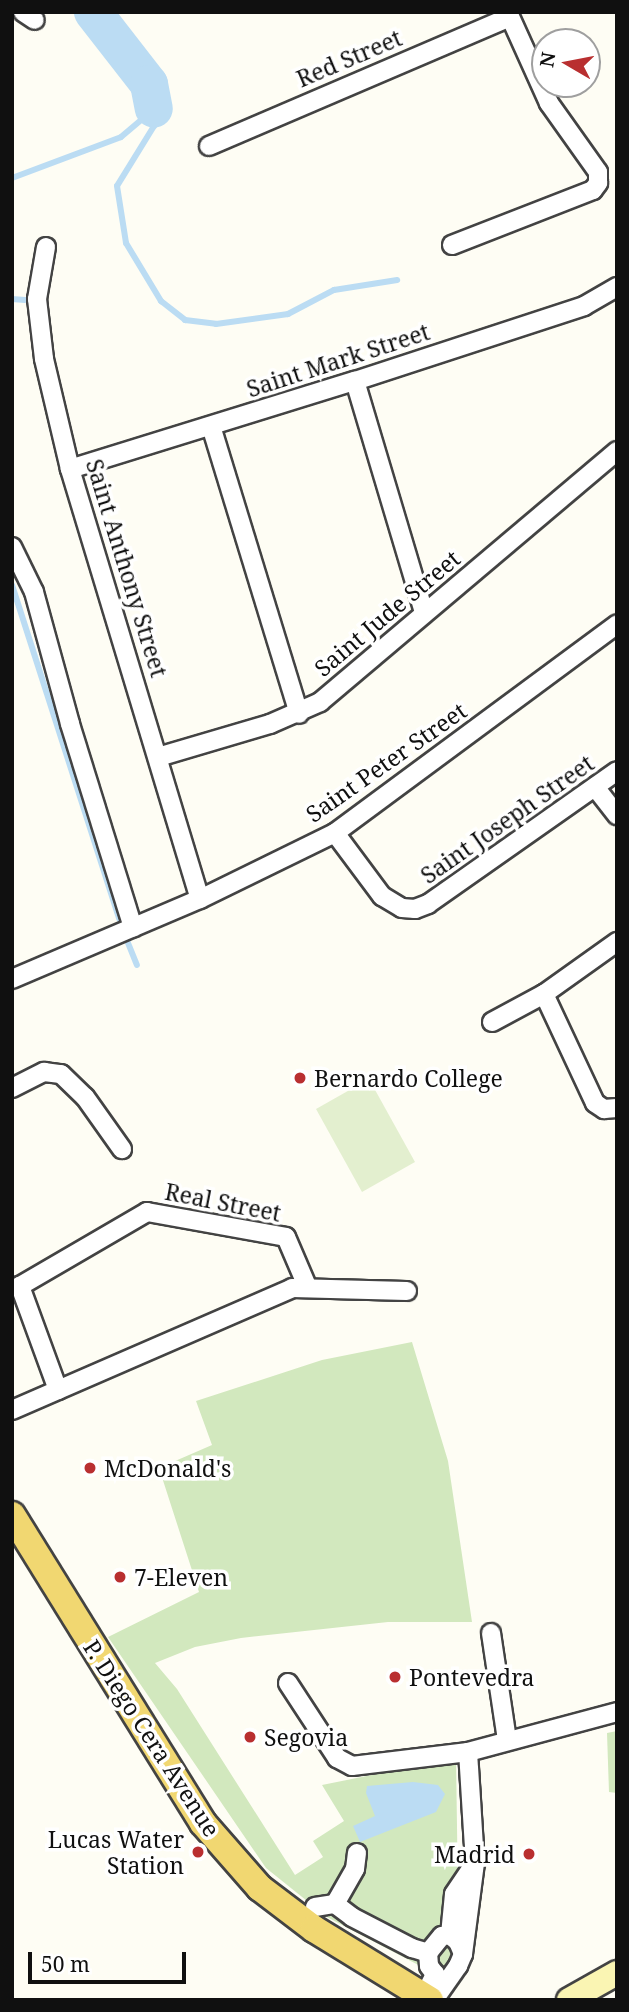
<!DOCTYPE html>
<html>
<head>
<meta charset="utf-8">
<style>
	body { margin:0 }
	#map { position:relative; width:629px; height:2012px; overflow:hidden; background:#fefdf4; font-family:"Noto Serif",serif }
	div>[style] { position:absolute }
	.green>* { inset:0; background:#d2e8be }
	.pitch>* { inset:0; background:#e3efcf }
	.water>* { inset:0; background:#bbdcf3 }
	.stream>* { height:6px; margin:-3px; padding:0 3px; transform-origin:3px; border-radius:3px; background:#bbdcf3 }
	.river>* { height:38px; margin:-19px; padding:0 19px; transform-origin:19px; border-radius:19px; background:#bbdcf3 }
	.roads { filter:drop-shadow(2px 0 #434343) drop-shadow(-2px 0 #434343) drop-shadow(0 2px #434343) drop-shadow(0 -2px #434343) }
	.street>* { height:18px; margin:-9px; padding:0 9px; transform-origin:9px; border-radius:9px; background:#fff }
	.secondary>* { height:24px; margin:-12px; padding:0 12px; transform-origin:12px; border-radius:12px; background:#faf5b3 }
	.primary>* { height:26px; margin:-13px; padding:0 13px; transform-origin:13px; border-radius:13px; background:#f1d771 }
	.dots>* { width:19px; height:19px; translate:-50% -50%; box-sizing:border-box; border:4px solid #fff; border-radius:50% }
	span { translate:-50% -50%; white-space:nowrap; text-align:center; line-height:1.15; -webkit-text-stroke:7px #fff; paint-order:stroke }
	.street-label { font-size:23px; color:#101010 }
	.poi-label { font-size:23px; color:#101010 }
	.left { translate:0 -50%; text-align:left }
	.right { translate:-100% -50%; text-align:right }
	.frame { position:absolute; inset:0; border:14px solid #101010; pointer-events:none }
	.north { position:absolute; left:531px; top:28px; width:70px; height:70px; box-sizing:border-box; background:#fff; border:2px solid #9f9f9f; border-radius:50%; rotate:280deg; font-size:19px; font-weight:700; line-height:28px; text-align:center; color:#101010 }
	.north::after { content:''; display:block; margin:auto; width:24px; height:32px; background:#b92f30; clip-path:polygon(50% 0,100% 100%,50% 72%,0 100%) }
	.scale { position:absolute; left:28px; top:1952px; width:158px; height:32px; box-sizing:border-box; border:4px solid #101010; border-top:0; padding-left:9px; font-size:21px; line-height:24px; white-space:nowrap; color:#101010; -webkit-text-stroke:5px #fff; paint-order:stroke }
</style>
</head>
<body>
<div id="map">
	<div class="green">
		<i style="clip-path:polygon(412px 1342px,448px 1461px,472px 1622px,388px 1622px,241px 1638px,195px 1647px,155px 1663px,177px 1689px,295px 1875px,323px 1857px,313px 1841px,344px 1821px,322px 1785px,456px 1758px,459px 1962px,445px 1979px,327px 1917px,266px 1868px,108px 1637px,199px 1592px,159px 1468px,212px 1445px,196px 1401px,322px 1360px)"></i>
		<i style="clip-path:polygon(617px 1731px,617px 1793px,609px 1792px,607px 1733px)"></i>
	</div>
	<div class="pitch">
		<i style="clip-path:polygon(369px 1079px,415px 1162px,362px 1192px,316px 1109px)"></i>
	</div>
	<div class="water">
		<i style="clip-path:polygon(413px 1782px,438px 1785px,445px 1794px,436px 1812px,360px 1842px,353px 1826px,375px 1816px,366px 1793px,367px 1786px)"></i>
	</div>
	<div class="stream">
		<i style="left:154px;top:109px;width:17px;rotate:90deg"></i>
		<i style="left:154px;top:126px;width:70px;rotate:121.7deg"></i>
		<i style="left:117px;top:186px;width:58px;rotate:81deg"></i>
		<i style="left:126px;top:243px;width:68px;rotate:58.9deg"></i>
		<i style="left:161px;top:301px;width:31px;rotate:38deg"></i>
		<i style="left:185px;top:320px;width:31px;rotate:7deg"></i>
		<i style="left:216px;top:324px;width:73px;rotate:-7.9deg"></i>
		<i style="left:288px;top:314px;width:52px;rotate:-27.6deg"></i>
		<i style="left:334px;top:290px;width:64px;rotate:-9deg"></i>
		<i style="left:12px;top:178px;width:116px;rotate:-20.6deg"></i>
		<i style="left:121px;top:137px;width:43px;rotate:-40.3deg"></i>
		<i style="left:12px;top:299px;width:13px;rotate:4deg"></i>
		<i style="left:12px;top:585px;width:351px;rotate:72.2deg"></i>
		<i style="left:126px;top:938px;width:29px;rotate:68deg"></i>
	</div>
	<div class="river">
		<i style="left:93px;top:12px;width:91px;rotate:52.1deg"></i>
		<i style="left:149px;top:84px;width:25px;rotate:79deg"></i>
	</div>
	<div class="roads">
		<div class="street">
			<i style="left:23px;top:12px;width:14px;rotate:34deg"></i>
			<i style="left:209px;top:146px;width:327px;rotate:-23.2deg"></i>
			<i style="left:452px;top:245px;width:151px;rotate:-21.3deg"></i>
			<i style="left:593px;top:190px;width:9px;rotate:-54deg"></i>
			<i style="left:598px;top:183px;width:11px;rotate:-90deg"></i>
			<i style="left:598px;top:172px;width:85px;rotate:-125.4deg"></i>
			<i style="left:549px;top:103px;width:100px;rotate:-114.3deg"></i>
			<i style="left:46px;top:247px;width:53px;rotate:99.8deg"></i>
			<i style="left:37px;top:299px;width:60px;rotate:83.3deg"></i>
			<i style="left:44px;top:359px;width:113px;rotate:76.7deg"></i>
			<i style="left:70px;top:469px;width:449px;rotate:73.2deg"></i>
			<i style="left:355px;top:381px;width:242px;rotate:73.4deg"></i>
			<i style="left:211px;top:426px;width:301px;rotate:73deg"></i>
			<i style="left:70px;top:469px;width:298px;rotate:-17.2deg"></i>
			<i style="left:355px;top:381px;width:241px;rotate:-18.1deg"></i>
			<i style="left:584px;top:306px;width:38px;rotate:-30deg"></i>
			<i style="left:12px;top:547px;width:50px;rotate:63.9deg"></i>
			<i style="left:34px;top:592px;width:137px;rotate:74.7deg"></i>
			<i style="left:70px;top:724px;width:213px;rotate:72.8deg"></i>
			<i style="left:158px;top:757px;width:117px;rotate:-16.4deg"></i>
			<i style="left:270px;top:724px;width:55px;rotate:-23.7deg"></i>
			<i style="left:320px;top:702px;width:389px;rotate:-40.2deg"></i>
			<i style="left:595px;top:787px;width:36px;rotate:52deg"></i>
			<i style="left:335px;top:833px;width:79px;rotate:53.3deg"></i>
			<i style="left:382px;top:896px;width:23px;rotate:31deg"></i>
			<i style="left:402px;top:908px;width:13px;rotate:4deg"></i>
			<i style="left:415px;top:909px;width:14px;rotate:-21deg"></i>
			<i style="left:428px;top:904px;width:231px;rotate:-35.1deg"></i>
			<i style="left:12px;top:979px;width:204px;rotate:-23.1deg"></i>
			<i style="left:200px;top:899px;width:150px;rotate:-26.1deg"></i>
			<i style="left:335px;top:833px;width:351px;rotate:-36.5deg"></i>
			<i style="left:544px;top:994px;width:120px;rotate:64.9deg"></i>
			<i style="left:595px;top:1103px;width:11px;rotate:34deg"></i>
			<i style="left:604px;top:1109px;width:13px;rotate:-4deg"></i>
			<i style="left:492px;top:1022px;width:59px;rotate:-28.3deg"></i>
			<i style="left:544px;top:994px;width:90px;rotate:-35.5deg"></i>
			<i style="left:12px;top:1088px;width:36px;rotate:-27deg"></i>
			<i style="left:44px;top:1072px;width:17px;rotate:7deg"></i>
			<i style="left:61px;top:1074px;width:33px;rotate:44deg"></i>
			<i style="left:85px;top:1097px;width:64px;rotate:54.6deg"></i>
			<i style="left:58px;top:1390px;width:111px;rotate:-110.1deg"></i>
			<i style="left:20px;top:1286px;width:147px;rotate:-30.2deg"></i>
			<i style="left:147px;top:1212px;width:141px;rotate:10.2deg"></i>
			<i style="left:286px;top:1237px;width:53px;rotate:66.8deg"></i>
			<i style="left:12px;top:1410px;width:305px;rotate:-23.5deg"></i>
			<i style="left:292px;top:1288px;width:115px;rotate:1.5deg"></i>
			<i style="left:491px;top:1633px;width:108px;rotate:81.5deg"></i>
			<i style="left:288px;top:1683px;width:90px;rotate:56.8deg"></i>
			<i style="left:337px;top:1758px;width:17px;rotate:28deg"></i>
			<i style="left:352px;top:1766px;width:117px;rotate:-6.9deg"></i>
			<i style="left:468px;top:1752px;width:154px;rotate:-15deg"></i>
			<i style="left:335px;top:1904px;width:21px;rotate:37deg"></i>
			<i style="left:352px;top:1917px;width:68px;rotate:27.3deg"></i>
			<i style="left:412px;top:1948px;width:17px;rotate:17deg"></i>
			<i style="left:428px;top:1953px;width:22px;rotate:-51deg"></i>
			<i style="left:442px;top:1936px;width:8px;rotate:-7deg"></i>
			<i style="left:450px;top:1935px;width:11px;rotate:41deg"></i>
			<i style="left:458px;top:1942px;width:13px;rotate:67deg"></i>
			<i style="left:315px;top:1907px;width:20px;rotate:-9deg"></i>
			<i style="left:335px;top:1904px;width:40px;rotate:-60.3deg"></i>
			<i style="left:355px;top:1869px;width:16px;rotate:-83deg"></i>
			<i style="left:450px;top:1935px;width:41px;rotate:-84.4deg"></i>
			<i style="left:454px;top:1894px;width:32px;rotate:-56deg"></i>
			<i style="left:424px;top:1996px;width:25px;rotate:-63deg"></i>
			<i style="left:435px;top:1974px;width:10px;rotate:-127deg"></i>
			<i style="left:429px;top:1966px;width:13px;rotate:-94deg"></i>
			<i style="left:434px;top:2000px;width:42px;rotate:-54.8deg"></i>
			<i style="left:458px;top:1966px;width:13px;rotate:-67deg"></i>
			<i style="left:463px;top:1954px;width:92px;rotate:-82.5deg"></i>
			<i style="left:475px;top:1863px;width:111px;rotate:-93.6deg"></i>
		</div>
		<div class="secondary">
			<i style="left:569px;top:2000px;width:55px;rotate:-29.4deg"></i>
		</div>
		<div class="primary">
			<i style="left:12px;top:1515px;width:362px;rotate:58.2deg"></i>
			<i style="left:203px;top:1823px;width:86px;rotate:48.8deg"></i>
			<i style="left:260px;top:1888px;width:68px;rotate:37.2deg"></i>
			<i style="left:314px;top:1929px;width:136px;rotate:31.5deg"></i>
		</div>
	</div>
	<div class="dots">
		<i style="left:300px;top:1078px;background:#b92f30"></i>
		<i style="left:90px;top:1468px;background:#b92f30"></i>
		<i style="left:120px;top:1577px;background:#b92f30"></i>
		<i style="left:395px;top:1677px;background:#b92f30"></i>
		<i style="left:250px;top:1737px;background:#b92f30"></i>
		<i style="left:198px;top:1852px;background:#b92f30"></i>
		<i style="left:529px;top:1854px;background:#b92f30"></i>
	</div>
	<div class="street-label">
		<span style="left:349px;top:58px;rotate:-23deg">Red Street</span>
		<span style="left:338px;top:360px;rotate:-18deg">Saint Mark Street</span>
		<span style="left:127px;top:568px;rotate:73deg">Saint Anthony Street</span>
		<span style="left:387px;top:613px;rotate:-40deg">Saint Jude Street</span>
		<span style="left:386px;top:762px;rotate:-35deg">Saint Peter Street</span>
		<span style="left:507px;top:819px;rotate:-35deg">Saint Joseph Street</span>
		<span style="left:223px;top:1202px;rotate:11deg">Real Street</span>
		<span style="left:152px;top:1738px;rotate:57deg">P. Diego Cera Avenue</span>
	</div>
	<div class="poi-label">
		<span class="left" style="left:314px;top:1078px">Bernardo College</span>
		<span class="left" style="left:104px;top:1468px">McDonald's</span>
		<span class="left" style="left:134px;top:1577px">7-Eleven</span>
		<span class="left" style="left:409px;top:1677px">Pontevedra</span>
		<span class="left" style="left:264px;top:1737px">Segovia</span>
		<span class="right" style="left:184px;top:1852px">Lucas Water<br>Station</span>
		<span class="right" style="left:515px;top:1854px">Madrid</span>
	</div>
	<div class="frame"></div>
	<div class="north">N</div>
	<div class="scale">50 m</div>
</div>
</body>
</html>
